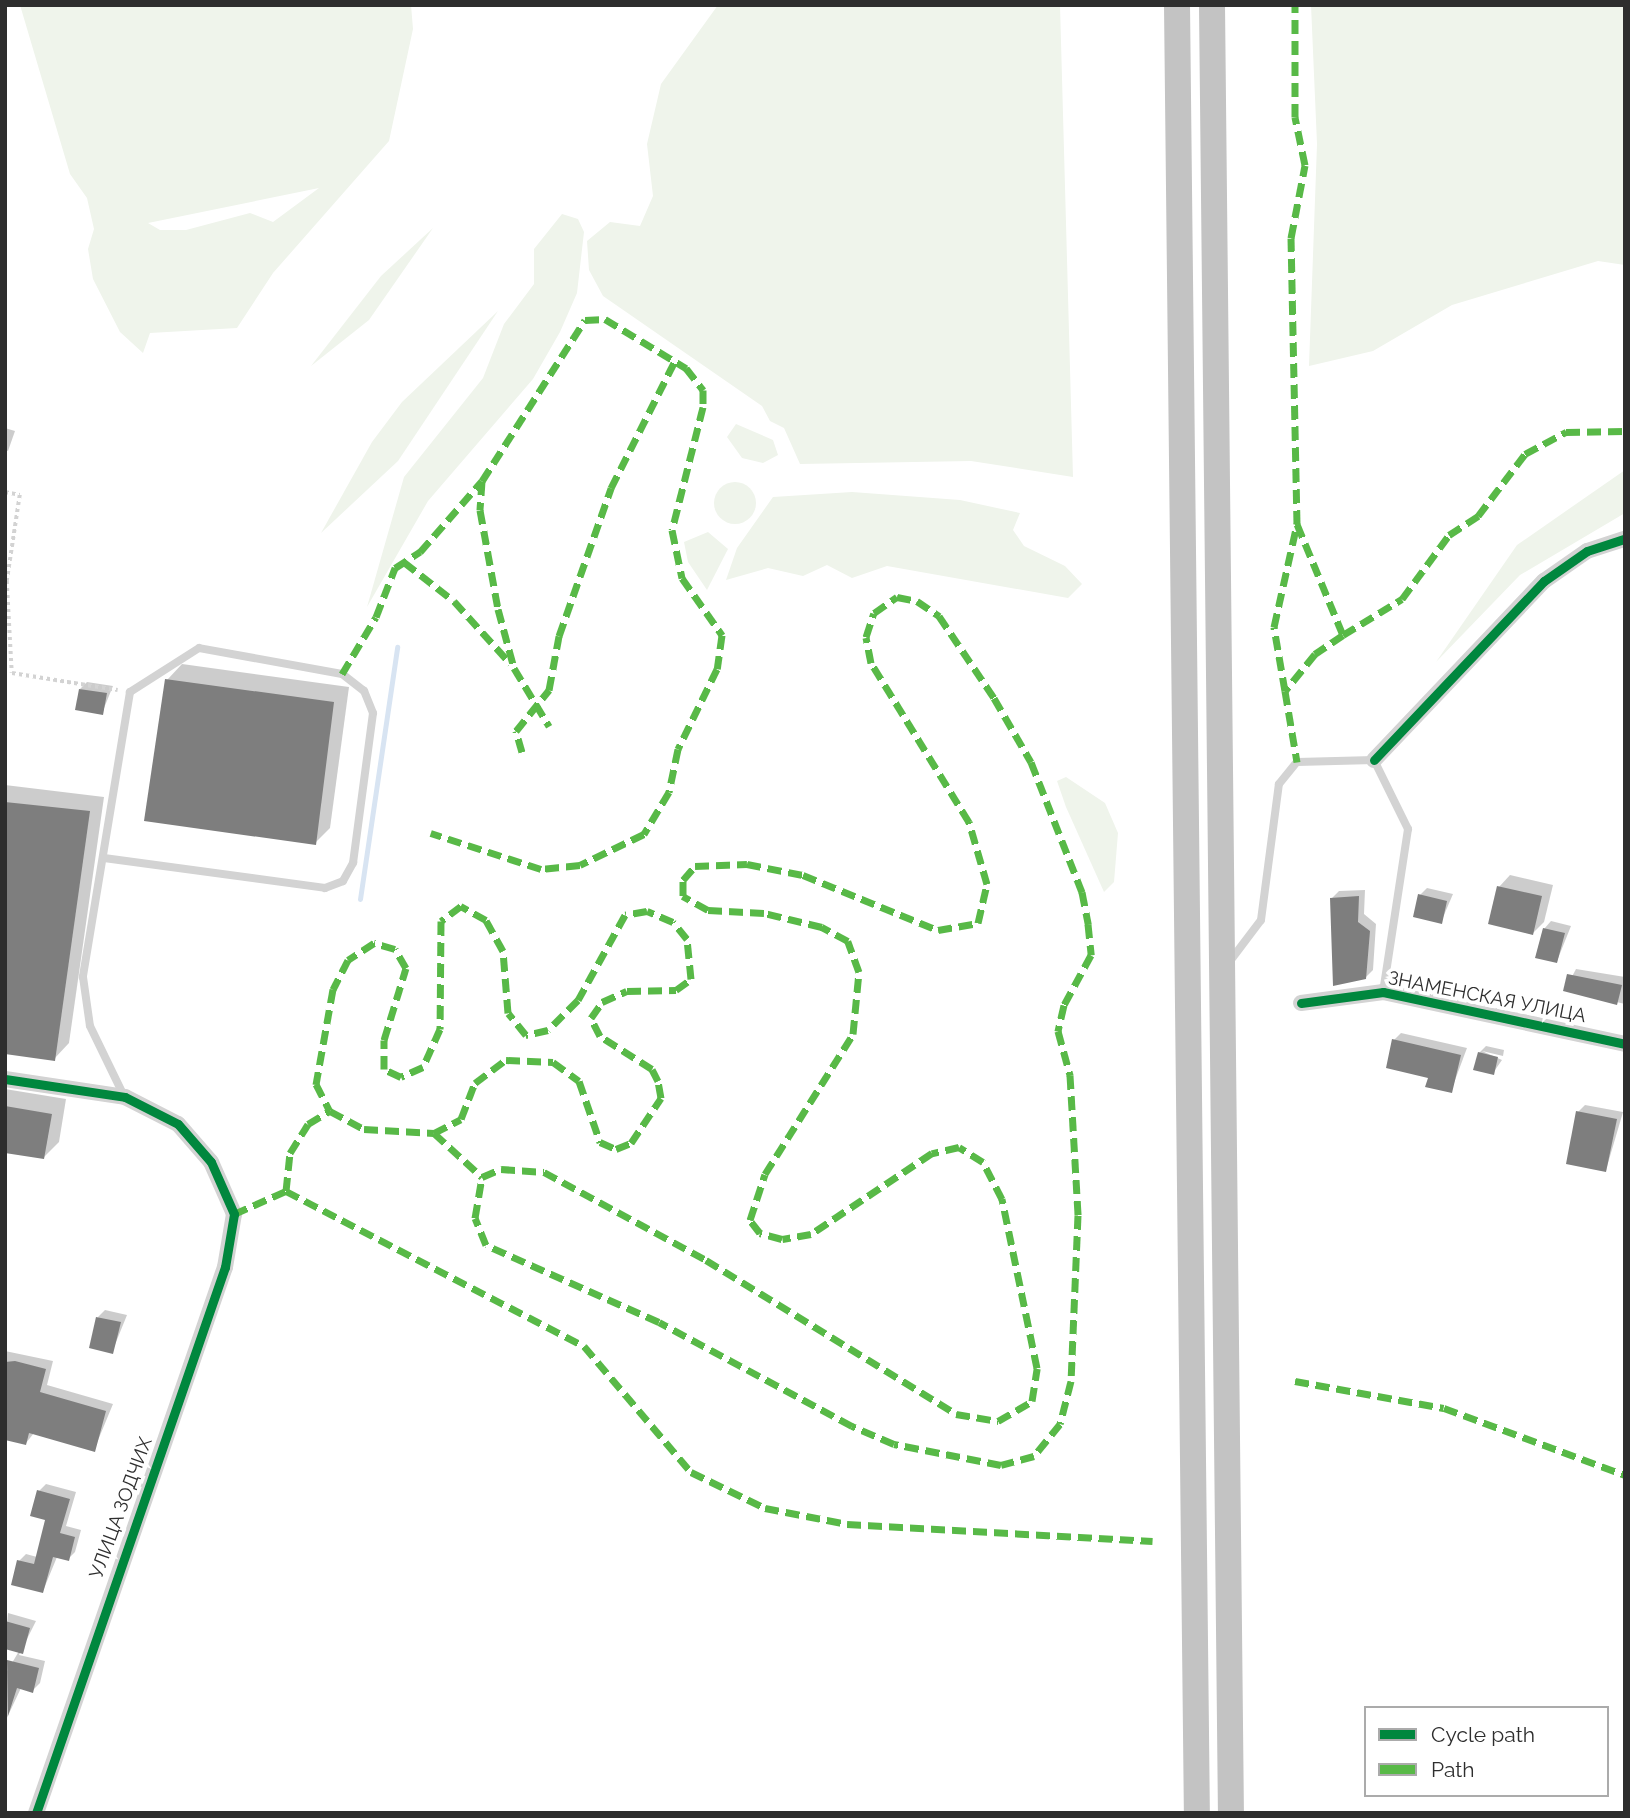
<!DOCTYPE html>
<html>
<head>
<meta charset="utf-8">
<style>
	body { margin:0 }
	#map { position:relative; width:1630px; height:1818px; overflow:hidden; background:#fff; font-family:Raleway,sans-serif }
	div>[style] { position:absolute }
	.green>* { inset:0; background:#eff4eb }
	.round { border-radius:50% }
	.shadow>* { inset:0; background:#0003 }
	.stream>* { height:5px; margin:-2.5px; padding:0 2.5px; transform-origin:2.5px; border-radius:2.5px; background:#d8e4f2 }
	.building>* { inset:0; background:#7e7e7e }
	.path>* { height:3.5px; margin-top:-1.75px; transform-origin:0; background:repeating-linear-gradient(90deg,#d3d3d3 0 3.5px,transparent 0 7px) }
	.service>* { height:8px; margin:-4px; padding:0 4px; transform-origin:4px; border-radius:4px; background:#d3d3d3 }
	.minor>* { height:16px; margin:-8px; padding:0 8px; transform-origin:8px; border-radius:8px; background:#d3d3d3 }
	.trunk>* { height:26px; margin:-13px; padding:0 13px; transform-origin:13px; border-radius:13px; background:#c3c3c3 }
	.quiet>* { height:7px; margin-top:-3.5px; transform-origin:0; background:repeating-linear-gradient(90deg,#58b947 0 14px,transparent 0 21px) }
	.cycleway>* { height:9px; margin:-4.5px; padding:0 4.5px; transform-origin:4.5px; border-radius:4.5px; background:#00873e }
	span { translate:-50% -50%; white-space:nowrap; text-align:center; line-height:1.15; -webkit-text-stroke:7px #fff; paint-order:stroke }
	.street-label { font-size:19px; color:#2e2e2e }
	.frame { position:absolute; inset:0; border:7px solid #2e2e2e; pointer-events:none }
	.legend { position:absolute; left:1364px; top:1706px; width:245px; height:91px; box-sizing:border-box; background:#fff; border:2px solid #ababab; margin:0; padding:9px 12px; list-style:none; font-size:21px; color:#2e2e2e }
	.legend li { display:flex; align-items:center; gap:14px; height:35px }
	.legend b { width:35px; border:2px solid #ababab }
</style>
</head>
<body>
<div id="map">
	<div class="green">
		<i style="clip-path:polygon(evenodd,20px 5px,411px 5px,413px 29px,389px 141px,273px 273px,237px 328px,150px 333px,143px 353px,120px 332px,93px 279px,88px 249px,94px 229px,87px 198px,70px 174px,20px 5px,319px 188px,273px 222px,250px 213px,186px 230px,160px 230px,148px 223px,319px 188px)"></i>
		<i style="clip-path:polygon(718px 5px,1060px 5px,1073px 477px,971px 461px,800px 464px,784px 428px,770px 421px,762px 406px,603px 296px,589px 270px,587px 241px,610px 222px,640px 226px,653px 196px,647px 144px,661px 84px)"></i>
		<i style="clip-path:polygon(1311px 5px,1625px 5px,1625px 265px,1598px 261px,1452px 305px,1373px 351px,1309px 366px,1317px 144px)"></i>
		<i style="clip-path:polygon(562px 214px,578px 219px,584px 232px,577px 293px,560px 332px,533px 379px,428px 501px,367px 607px,404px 477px,483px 378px,504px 324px,534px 284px,534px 249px)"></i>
		<i style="clip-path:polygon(433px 228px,369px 320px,311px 366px,381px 276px)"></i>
		<i style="clip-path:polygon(498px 311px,398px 461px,321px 533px,372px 442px,402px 402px)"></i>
		<i style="clip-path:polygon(736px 424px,773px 440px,778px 455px,763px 463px,742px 458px,727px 437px)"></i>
		<i style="clip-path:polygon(1625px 470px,1625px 513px,1520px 575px,1436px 662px,1517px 545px)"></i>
		<i class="round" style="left:714px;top:482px;width:42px;height:42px"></i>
		<i style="clip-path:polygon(852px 492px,960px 500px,1020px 513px,1013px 530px,1024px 546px,1065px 566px,1082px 584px,1068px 598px,887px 566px,852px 578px,827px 565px,803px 576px,768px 568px,726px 580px,737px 548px,773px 497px)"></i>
		<i style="clip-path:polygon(708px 532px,728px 549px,707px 590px,688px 562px,684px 542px)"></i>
		<i style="clip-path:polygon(1066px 777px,1105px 803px,1118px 833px,1114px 882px,1104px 892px,1066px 807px,1057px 781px)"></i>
	</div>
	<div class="shadow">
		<i style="clip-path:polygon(5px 428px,15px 431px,8px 451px,5px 450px)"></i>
		<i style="clip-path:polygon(182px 664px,349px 687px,330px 828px,315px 843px,167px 680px)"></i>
		<i style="clip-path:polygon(87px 682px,113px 686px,102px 713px,80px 689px)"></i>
		<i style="clip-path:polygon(5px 785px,104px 797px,69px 1043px,54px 1059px,5px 1052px)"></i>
		<i style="clip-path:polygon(1510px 875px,1553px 885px,1544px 922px,1533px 933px,1499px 887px)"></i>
		<i style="clip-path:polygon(1427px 888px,1453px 894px,1441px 922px,1420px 895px)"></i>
		<i style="clip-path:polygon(1365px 890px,1364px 914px,1376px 924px,1373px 970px,1365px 978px,1332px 898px,1339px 891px)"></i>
		<i style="clip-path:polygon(1551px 921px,1571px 926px,1557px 961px,1544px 929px)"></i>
		<i style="clip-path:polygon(1576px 969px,1625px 977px,1625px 1004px,1565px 990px)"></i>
		<i style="clip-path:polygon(1401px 1033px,1467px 1048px,1451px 1091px,1394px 1040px)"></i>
		<i style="clip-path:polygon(1486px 1046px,1504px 1050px,1503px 1056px,1482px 1051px,1502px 1060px,1493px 1073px,1479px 1053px)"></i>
		<i style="clip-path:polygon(5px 1089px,66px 1099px,59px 1142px,44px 1157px,5px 1151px)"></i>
		<i style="clip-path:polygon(1585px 1105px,1623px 1112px,1606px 1170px,1578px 1112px)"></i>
		<i style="clip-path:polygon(105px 1310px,127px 1315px,112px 1352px,98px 1317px)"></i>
		<i style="clip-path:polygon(5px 1351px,53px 1361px,47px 1385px,113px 1404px,94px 1450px,34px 1433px,26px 1443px,5px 1380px)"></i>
		<i style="clip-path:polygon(46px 1484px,76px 1492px,66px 1526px,81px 1530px,75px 1552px,68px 1559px,57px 1557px,43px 1591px,19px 1561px,26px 1554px,37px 1557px,47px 1519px,39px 1491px)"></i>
		<i style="clip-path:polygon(8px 1613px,36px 1621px,19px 1655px,45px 1661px,40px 1683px,32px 1691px,21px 1688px,5px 1722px,5px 1675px,19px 1651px,5px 1647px)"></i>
	</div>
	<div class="stream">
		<i style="left:360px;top:899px;width:255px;rotate:-81.6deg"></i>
	</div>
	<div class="building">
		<i style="clip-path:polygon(165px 679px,334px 702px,316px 845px,144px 821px)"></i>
		<i style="clip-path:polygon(79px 689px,107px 693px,103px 715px,75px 710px)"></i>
		<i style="clip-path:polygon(5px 802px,90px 811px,55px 1061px,5px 1054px)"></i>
		<i style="clip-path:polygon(1497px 886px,1542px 896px,1533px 935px,1488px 924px)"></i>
		<i style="clip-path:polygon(1418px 894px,1447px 901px,1442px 924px,1413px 917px)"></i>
		<i style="clip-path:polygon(1359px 896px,1358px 922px,1370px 931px,1366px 979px,1333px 986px,1330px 898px)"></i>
		<i style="clip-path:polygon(1543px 928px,1565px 933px,1557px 963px,1535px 958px)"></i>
		<i style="clip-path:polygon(1567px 974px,1622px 985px,1617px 1005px,1563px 991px)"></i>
		<i style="clip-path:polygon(1392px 1039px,1461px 1055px,1452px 1093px,1425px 1087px,1428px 1078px,1386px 1068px)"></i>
		<i style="clip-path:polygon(1478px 1052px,1498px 1057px,1494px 1075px,1473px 1070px)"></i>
		<i style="clip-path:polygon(5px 1106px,52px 1114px,44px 1159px,5px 1153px)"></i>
		<i style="clip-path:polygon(1576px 1111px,1617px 1119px,1606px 1172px,1566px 1164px)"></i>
		<i style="clip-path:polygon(96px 1317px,121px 1322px,113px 1354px,89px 1348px)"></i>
		<i style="clip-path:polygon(15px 1361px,46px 1369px,40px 1392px,106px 1411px,95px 1452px,29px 1433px,26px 1445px,5px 1440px,5px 1362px)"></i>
		<i style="clip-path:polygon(37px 1490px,70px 1499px,60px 1533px,75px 1537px,69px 1561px,53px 1557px,43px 1593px,11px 1585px,17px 1560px,34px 1564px,45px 1520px,30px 1516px)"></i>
		<i style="clip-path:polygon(5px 1621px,30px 1628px,23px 1654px,5px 1649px)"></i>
		<i style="clip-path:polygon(7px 1660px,39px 1668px,33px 1693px,17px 1688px,8px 1716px)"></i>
	</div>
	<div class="path">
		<i style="left:5px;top:492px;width:15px;rotate:11deg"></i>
		<i style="left:20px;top:495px;width:87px;rotate:98.6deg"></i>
		<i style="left:7px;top:581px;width:92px;rotate:86.9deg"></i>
		<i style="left:12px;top:673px;width:107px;rotate:9.1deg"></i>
	</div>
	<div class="service">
		<i style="left:104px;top:858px;width:223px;rotate:7.7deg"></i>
		<i style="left:325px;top:888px;width:19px;rotate:-21deg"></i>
		<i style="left:343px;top:881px;width:21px;rotate:-61deg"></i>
		<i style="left:353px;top:863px;width:151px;rotate:-82.4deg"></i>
		<i style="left:373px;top:713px;width:24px;rotate:-112deg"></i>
		<i style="left:364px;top:691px;width:28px;rotate:-142deg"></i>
		<i style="left:342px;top:674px;width:145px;rotate:-169.7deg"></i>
		<i style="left:199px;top:648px;width:82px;rotate:147.5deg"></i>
		<i style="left:130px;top:692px;width:289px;rotate:99.4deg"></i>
		<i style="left:83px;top:977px;width:49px;rotate:81.9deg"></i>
		<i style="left:90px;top:1026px;width:78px;rotate:64.1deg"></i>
		<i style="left:1230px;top:961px;width:51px;rotate:-52.9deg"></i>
		<i style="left:1261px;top:920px;width:137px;rotate:-82.5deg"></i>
		<i style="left:1279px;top:784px;width:28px;rotate:-51deg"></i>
		<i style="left:1297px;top:762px;width:77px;rotate:-1.5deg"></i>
		<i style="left:1374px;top:760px;width:77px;rotate:63.8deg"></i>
		<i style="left:1408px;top:829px;width:165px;rotate:98.7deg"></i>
	</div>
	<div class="minor">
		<i style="left:1374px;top:760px;width:247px;rotate:-46.5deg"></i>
		<i style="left:1544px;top:581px;width:52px;rotate:-34.9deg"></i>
		<i style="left:1587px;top:551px;width:40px;rotate:-18deg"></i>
		<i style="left:1301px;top:1003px;width:83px;rotate:-7.6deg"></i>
		<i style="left:1383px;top:992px;width:248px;rotate:12.1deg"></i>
		<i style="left:5px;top:1079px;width:121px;rotate:8.5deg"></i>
		<i style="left:125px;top:1097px;width:59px;rotate:27deg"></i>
		<i style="left:178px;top:1124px;width:50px;rotate:49deg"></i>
		<i style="left:211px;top:1162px;width:57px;rotate:66.1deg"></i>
		<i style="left:234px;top:1214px;width:54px;rotate:99.6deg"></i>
		<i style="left:225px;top:1267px;width:578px;rotate:109.09deg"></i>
	</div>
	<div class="trunk">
		<i style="left:1177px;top:5px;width:1808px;rotate:89.37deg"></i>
		<i style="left:1212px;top:5px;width:1808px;rotate:89.4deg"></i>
	</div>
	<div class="quiet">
		<i style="left:482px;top:481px;width:29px;rotate:94deg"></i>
		<i style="left:480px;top:510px;width:101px;rotate:79.7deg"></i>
		<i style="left:498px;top:609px;width:61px;rotate:74.8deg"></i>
		<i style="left:514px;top:668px;width:68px;rotate:58.9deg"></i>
		<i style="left:1297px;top:524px;width:120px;rotate:67.5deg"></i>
		<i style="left:1343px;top:635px;width:34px;rotate:146deg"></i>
		<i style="left:1315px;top:654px;width:48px;rotate:129deg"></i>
		<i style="left:1285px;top:691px;width:72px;rotate:80.4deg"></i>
		<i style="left:404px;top:562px;width:63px;rotate:38deg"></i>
		<i style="left:454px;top:601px;width:84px;rotate:47.9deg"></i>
		<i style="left:897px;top:597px;width:20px;rotate:11deg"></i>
		<i style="left:917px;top:601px;width:27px;rotate:34deg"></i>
		<i style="left:939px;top:616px;width:99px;rotate:56.1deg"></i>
		<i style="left:994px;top:698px;width:74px;rotate:60deg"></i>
		<i style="left:1031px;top:762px;width:140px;rotate:68.6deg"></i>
		<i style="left:1082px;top:892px;width:33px;rotate:79deg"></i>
		<i style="left:1088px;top:924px;width:31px;rotate:84deg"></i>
		<i style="left:1091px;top:955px;width:57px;rotate:118.4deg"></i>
		<i style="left:1064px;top:1005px;width:27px;rotate:103deg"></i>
		<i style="left:1058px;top:1031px;width:46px;rotate:74.7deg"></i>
		<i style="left:1070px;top:1075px;width:140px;rotate:86.7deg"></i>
		<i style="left:1078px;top:1215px;width:166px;rotate:92.4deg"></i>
		<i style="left:1071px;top:1381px;width:44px;rotate:104.3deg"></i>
		<i style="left:1060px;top:1424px;width:41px;rotate:129.1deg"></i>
		<i style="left:1034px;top:1456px;width:34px;rotate:165deg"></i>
		<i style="left:1001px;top:1465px;width:109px;rotate:-168.9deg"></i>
		<i style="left:894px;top:1444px;width:46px;rotate:-156.8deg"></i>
		<i style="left:852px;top:1426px;width:219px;rotate:-151.7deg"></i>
		<i style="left:659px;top:1322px;width:189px;rotate:-156deg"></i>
		<i style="left:486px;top:1245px;width:29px;rotate:-112deg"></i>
		<i style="left:475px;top:1218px;width:42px;rotate:-80.3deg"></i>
		<i style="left:482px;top:1177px;width:21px;rotate:-23deg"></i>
		<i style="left:501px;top:1169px;width:43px;rotate:4deg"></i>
		<i style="left:544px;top:1172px;width:184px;rotate:28.5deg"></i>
		<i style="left:706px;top:1260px;width:294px;rotate:31.6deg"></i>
		<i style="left:956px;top:1414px;width:43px;rotate:9.5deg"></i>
		<i style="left:998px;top:1421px;width:39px;rotate:-30deg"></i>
		<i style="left:1032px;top:1401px;width:33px;rotate:-81deg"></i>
		<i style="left:1037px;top:1368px;width:173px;rotate:-101.7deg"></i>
		<i style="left:1002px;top:1199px;width:42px;rotate:-117.2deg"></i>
		<i style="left:983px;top:1162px;width:28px;rotate:-148deg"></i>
		<i style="left:959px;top:1147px;width:28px;rotate:167deg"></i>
		<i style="left:932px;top:1153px;width:146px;rotate:146.2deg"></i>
		<i style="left:811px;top:1234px;width:29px;rotate:170deg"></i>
		<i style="left:782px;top:1239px;width:23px;rotate:-165deg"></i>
		<i style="left:760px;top:1233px;width:16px;rotate:-128deg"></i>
		<i style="left:750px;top:1220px;width:48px;rotate:-71.9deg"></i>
		<i style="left:765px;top:1174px;width:165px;rotate:-57.8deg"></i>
		<i style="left:853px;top:1034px;width:62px;rotate:-84.5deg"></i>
		<i style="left:859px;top:972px;width:33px;rotate:-110deg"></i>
		<i style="left:848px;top:941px;width:30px;rotate:-152deg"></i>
		<i style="left:822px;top:927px;width:60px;rotate:-166.4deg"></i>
		<i style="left:764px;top:913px;width:56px;rotate:-176.9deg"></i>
		<i style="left:708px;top:910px;width:29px;rotate:-151deg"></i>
		<i style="left:683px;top:896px;width:16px;rotate:-90deg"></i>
		<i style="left:683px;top:880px;width:18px;rotate:-49deg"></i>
		<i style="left:695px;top:866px;width:52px;rotate:-2.2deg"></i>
		<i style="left:747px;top:864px;width:57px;rotate:11.1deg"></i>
		<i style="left:803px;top:875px;width:146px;rotate:22.2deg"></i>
		<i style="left:938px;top:930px;width:41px;rotate:-9.9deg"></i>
		<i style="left:978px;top:923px;width:40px;rotate:-77deg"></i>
		<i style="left:987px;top:884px;width:65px;rotate:-106.2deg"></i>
		<i style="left:969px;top:822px;width:187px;rotate:-121.6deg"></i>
		<i style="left:871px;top:663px;width:26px;rotate:-101deg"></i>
		<i style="left:866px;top:637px;width:25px;rotate:-72deg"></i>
		<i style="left:874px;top:613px;width:28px;rotate:-35deg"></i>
		<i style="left:1343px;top:635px;width:69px;rotate:-31.4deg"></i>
		<i style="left:1402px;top:599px;width:79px;rotate:-53.7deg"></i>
		<i style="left:1449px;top:535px;width:35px;rotate:-33deg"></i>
		<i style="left:1478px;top:516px;width:78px;rotate:-52.8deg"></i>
		<i style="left:1525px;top:454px;width:47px;rotate:-28.2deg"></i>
		<i style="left:1566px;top:432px;width:59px;rotate:-1deg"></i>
		<i style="left:342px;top:674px;width:66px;rotate:-59.2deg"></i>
		<i style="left:376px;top:617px;width:53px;rotate:-68.8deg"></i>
		<i style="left:395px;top:568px;width:30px;rotate:-33deg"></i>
		<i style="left:420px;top:552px;width:94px;rotate:-48.9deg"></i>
		<i style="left:482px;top:481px;width:191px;rotate:-57.4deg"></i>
		<i style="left:585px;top:320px;width:20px;rotate:-3deg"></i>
		<i style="left:605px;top:319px;width:95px;rotate:31.2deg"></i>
		<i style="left:686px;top:368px;width:28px;rotate:52deg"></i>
		<i style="left:703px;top:390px;width:17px;rotate:90deg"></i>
		<i style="left:703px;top:407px;width:127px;rotate:104.1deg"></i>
		<i style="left:672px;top:530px;width:49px;rotate:78.2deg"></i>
		<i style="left:682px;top:578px;width:70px;rotate:54.9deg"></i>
		<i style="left:722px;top:635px;width:34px;rotate:98deg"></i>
		<i style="left:717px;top:669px;width:89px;rotate:116deg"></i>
		<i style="left:678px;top:749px;width:44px;rotate:101.8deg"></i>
		<i style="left:669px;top:792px;width:49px;rotate:120.8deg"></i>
		<i style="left:644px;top:834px;width:71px;rotate:154.2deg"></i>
		<i style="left:580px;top:865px;width:39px;rotate:174deg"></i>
		<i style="left:541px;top:869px;width:116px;rotate:-161.9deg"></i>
		<i style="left:1285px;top:691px;width:65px;rotate:-99.8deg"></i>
		<i style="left:1274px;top:627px;width:106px;rotate:-77.4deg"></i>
		<i style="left:1297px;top:524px;width:286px;rotate:-91.2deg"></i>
		<i style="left:1291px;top:238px;width:74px;rotate:-79.1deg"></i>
		<i style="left:1305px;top:165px;width:49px;rotate:-101.8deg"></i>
		<i style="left:1295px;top:117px;width:112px;rotate:-90deg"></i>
		<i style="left:522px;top:752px;width:22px;rotate:-106deg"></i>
		<i style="left:516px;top:731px;width:53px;rotate:-51.2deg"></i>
		<i style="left:549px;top:690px;width:55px;rotate:-79.5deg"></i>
		<i style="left:559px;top:636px;width:157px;rotate:-70.6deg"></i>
		<i style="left:611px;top:488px;width:142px;rotate:-63.3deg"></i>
		<i style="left:434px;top:1133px;width:65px;rotate:42.5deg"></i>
		<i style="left:286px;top:1191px;width:38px;rotate:-84deg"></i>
		<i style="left:290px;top:1153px;width:34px;rotate:-58deg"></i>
		<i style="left:308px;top:1124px;width:26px;rotate:-31deg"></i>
		<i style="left:330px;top:1111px;width:38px;rotate:28deg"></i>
		<i style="left:364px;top:1129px;width:70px;rotate:3.3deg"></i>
		<i style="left:434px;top:1133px;width:30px;rotate:-27deg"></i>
		<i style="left:461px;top:1119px;width:39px;rotate:-69deg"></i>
		<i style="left:475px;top:1083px;width:39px;rotate:-37deg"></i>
		<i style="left:506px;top:1060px;width:47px;rotate:2.4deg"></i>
		<i style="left:553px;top:1062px;width:32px;rotate:36deg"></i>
		<i style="left:579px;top:1081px;width:65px;rotate:71deg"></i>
		<i style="left:600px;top:1142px;width:17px;rotate:24deg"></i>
		<i style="left:616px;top:1149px;width:16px;rotate:-22deg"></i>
		<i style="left:631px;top:1143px;width:54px;rotate:-56.3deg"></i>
		<i style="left:661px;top:1098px;width:17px;rotate:-100deg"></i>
		<i style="left:658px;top:1081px;width:13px;rotate:-117deg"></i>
		<i style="left:652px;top:1069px;width:62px;rotate:-147.6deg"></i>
		<i style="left:600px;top:1036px;width:20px;rotate:-117deg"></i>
		<i style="left:591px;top:1018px;width:19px;rotate:-55deg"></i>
		<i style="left:602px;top:1002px;width:27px;rotate:-24deg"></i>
		<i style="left:627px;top:991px;width:49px;rotate:-1.2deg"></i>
		<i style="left:676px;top:990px;width:19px;rotate:-36deg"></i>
		<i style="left:691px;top:979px;width:40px;rotate:-95.7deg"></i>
		<i style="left:687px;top:939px;width:22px;rotate:-129deg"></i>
		<i style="left:673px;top:922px;width:28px;rotate:-157deg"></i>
		<i style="left:647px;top:911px;width:22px;rotate:170deg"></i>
		<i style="left:625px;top:915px;width:97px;rotate:118.9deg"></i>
		<i style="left:578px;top:1000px;width:42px;rotate:135deg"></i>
		<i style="left:548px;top:1030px;width:23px;rotate:167deg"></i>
		<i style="left:526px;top:1035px;width:28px;rotate:-129deg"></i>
		<i style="left:508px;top:1013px;width:62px;rotate:-94.6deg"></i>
		<i style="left:503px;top:951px;width:35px;rotate:-119deg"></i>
		<i style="left:486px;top:920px;width:29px;rotate:-151deg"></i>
		<i style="left:461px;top:906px;width:25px;rotate:143deg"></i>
		<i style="left:441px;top:921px;width:108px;rotate:90.5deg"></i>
		<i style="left:440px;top:1029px;width:42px;rotate:114.1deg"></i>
		<i style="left:423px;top:1067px;width:24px;rotate:156deg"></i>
		<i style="left:401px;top:1077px;width:19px;rotate:-155deg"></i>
		<i style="left:384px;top:1069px;width:29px;rotate:-90deg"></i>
		<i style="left:384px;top:1040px;width:75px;rotate:-73deg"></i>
		<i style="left:406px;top:968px;width:22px;rotate:-120deg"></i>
		<i style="left:395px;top:949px;width:22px;rotate:-164deg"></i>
		<i style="left:374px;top:943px;width:31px;rotate:147deg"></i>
		<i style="left:348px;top:960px;width:33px;rotate:117deg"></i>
		<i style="left:333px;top:989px;width:97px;rotate:100.1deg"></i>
		<i style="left:316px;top:1084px;width:30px;rotate:63deg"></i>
		<i style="left:234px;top:1214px;width:57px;rotate:-23.9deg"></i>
		<i style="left:286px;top:1191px;width:336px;rotate:27.5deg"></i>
		<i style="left:584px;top:1346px;width:165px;rotate:49.7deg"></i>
		<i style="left:691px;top:1472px;width:82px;rotate:25.9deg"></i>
		<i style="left:765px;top:1508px;width:84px;rotate:11deg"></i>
		<i style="left:847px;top:1524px;width:306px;rotate:3.2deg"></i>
		<i style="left:1295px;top:1381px;width:151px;rotate:10.3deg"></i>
		<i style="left:1444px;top:1408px;width:193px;rotate:20.3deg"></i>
	</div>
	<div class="cycleway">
		<i style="left:1374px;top:760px;width:247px;rotate:-46.5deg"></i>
		<i style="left:1544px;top:581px;width:52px;rotate:-34.9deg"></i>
		<i style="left:1587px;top:551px;width:40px;rotate:-18deg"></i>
		<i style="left:1301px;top:1003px;width:83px;rotate:-7.6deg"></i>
		<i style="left:1383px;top:992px;width:248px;rotate:12.1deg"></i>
		<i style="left:5px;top:1079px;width:121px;rotate:8.5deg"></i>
		<i style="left:125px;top:1097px;width:59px;rotate:27deg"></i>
		<i style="left:178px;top:1124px;width:50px;rotate:49deg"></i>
		<i style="left:211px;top:1162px;width:57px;rotate:66.1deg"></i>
		<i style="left:234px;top:1214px;width:54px;rotate:99.6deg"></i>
		<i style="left:225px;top:1267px;width:578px;rotate:109.09deg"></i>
	</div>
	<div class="street-label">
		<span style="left:1487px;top:997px;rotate:11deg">ЗНАМЕНСКАЯ УЛИЦА</span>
		<span style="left:121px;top:1508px;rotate:-70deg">УЛИЦА ЗОДЧИХ</span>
	</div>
	<div class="frame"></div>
	<ul class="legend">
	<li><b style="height:9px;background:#00873e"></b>Cycle path</li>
	<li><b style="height:9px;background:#58b947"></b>Path</li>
	</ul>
</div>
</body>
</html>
